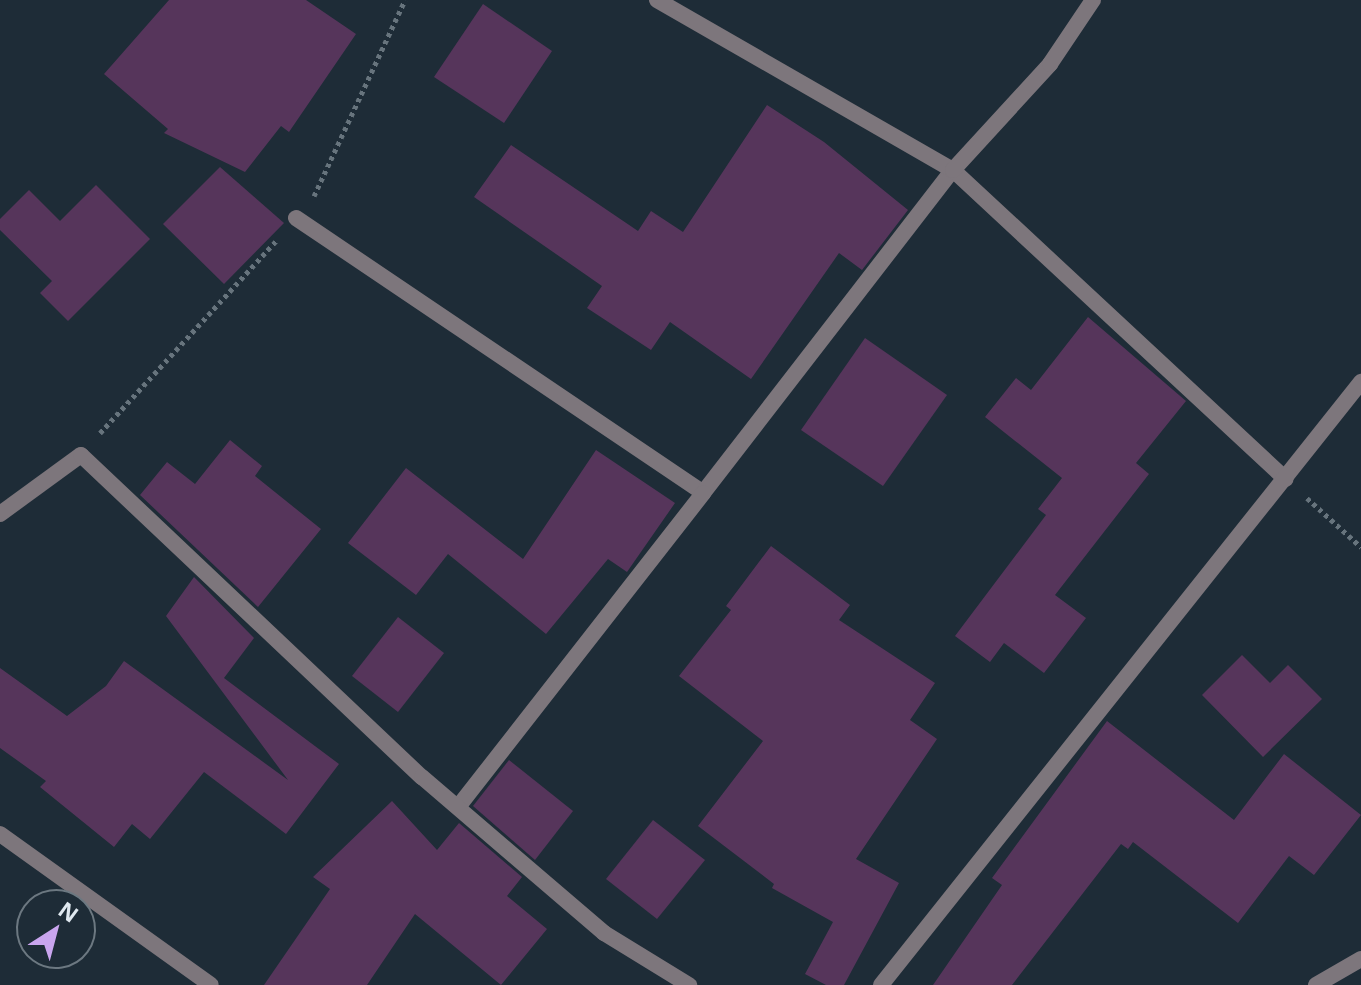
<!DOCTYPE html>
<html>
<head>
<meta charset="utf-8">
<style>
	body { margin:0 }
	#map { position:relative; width:1361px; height:985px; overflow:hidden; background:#1e2c37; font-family:"Noto Sans",sans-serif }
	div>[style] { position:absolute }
	.building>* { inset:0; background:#56355b }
	.path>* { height:5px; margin-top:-2.5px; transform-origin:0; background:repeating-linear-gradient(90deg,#67747d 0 4px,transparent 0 8px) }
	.service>* { height:16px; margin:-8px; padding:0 8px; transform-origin:8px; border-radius:8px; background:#7d767c }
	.minor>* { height:16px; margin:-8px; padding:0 8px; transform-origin:8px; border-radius:8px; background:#7d767c }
	.tertiary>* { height:16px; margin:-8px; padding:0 8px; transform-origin:8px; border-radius:8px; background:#7d767c }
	span { translate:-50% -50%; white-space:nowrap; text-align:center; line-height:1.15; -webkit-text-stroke:8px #1e2c37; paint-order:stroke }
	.north { position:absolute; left:16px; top:889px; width:80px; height:80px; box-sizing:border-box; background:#1e2c37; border:2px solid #6c7881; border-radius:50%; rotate:36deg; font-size:22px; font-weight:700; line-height:32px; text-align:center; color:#e0e9f0 }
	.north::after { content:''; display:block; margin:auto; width:28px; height:36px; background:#c9a5ee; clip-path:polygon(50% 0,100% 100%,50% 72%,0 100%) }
</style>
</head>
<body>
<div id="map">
	<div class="building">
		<i style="clip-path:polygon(169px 0,306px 0,356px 34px,289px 132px,281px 126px,245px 172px,164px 133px,168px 129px,104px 74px)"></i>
		<i style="clip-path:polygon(483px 4px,552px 51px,504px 123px,434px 77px)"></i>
		<i style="clip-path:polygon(767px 105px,824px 142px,908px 210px,862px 270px,839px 253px,751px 379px,670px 322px,651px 350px,587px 308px,602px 286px,474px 197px,511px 145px,638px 231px,651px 211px,683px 232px)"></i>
		<i style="clip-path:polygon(220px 167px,284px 223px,224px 284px,163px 224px)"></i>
		<i style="clip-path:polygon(96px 185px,150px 239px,68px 321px,40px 293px,52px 281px,0 230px,0 219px,29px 190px,60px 221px)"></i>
		<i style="clip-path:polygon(1088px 317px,1186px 401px,1136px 463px,1149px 474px,1055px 595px,1086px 618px,1044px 673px,1004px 643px,990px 662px,955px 636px,1046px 515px,1038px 509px,1062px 478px,985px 417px,1016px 378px,1031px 390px)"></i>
		<i style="clip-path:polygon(865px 338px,947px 395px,883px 486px,801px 430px)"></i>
		<i style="clip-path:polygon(230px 440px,262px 466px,255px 476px,321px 529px,258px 607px,140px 495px,167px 462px,195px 484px)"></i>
		<i style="clip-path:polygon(596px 450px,675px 503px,627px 572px,608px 559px,546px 634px,448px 554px,416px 595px,348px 543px,406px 468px,523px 559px)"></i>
		<i style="clip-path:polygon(771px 546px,850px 605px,839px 620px,935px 683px,910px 720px,937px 739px,856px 859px,899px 883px,844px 985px,826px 985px,805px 974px,833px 922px,772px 888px,774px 884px,698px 826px,763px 741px,679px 676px,731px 610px,726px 606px)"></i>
		<i style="clip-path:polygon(194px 577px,254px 638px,224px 678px,339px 764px,286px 834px,204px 772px,150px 839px,132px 824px,114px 847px,40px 787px,46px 781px,0 748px,0 668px,67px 716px,106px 686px,124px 661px,288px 780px,166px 616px)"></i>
		<i style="clip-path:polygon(398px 617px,444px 653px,398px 712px,352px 676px)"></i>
		<i style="clip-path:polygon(1242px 655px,1270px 683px,1288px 665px,1322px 699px,1263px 757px,1202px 695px)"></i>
		<i style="clip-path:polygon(1107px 721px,1234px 820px,1284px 754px,1361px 815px,1314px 875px,1289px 856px,1238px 923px,1133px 842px,1128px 849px,1121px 844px,1012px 985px,933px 985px,1002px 885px,992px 878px)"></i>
		<i style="clip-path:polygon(509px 760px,573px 811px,535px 860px,473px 806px)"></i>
		<i style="clip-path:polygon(392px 801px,437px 850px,459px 823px,522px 877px,507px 896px,547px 929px,501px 985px,415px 914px,367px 985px,264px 985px,330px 889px,313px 877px)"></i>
		<i style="clip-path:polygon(653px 820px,705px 860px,657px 919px,606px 879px)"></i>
	</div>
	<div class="path">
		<i style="left:314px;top:196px;width:216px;rotate:-65.1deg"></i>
		<i style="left:100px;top:433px;width:262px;rotate:-47.5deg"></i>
		<i style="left:1307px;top:498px;width:73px;rotate:42.2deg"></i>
	</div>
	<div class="service">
		<i style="left:296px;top:218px;width:491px;rotate:34deg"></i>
		<i style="left:703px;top:493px;width:408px;rotate:-52.3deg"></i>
		<i style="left:458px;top:807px;width:398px;rotate:-52deg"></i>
	</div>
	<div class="minor">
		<i style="left:657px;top:0;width:341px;rotate:29.9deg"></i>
		<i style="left:953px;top:170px;width:454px;rotate:42.9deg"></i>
		<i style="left:953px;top:170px;width:144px;rotate:-47.5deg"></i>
		<i style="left:1050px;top:64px;width:77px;rotate:-56.1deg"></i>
		<i style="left:0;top:514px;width:100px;rotate:-36.1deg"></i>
		<i style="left:81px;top:455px;width:469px;rotate:43.4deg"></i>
		<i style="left:422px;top:777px;width:240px;rotate:40.6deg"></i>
		<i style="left:604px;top:933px;width:100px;rotate:31.5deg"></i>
		<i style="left:0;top:834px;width:259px;rotate:35.6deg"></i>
		<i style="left:881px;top:985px;width:771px;rotate:-51.48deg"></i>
	</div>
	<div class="tertiary">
		<i style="left:1316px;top:985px;width:52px;rotate:-30deg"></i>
	</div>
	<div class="north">N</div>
</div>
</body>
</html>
